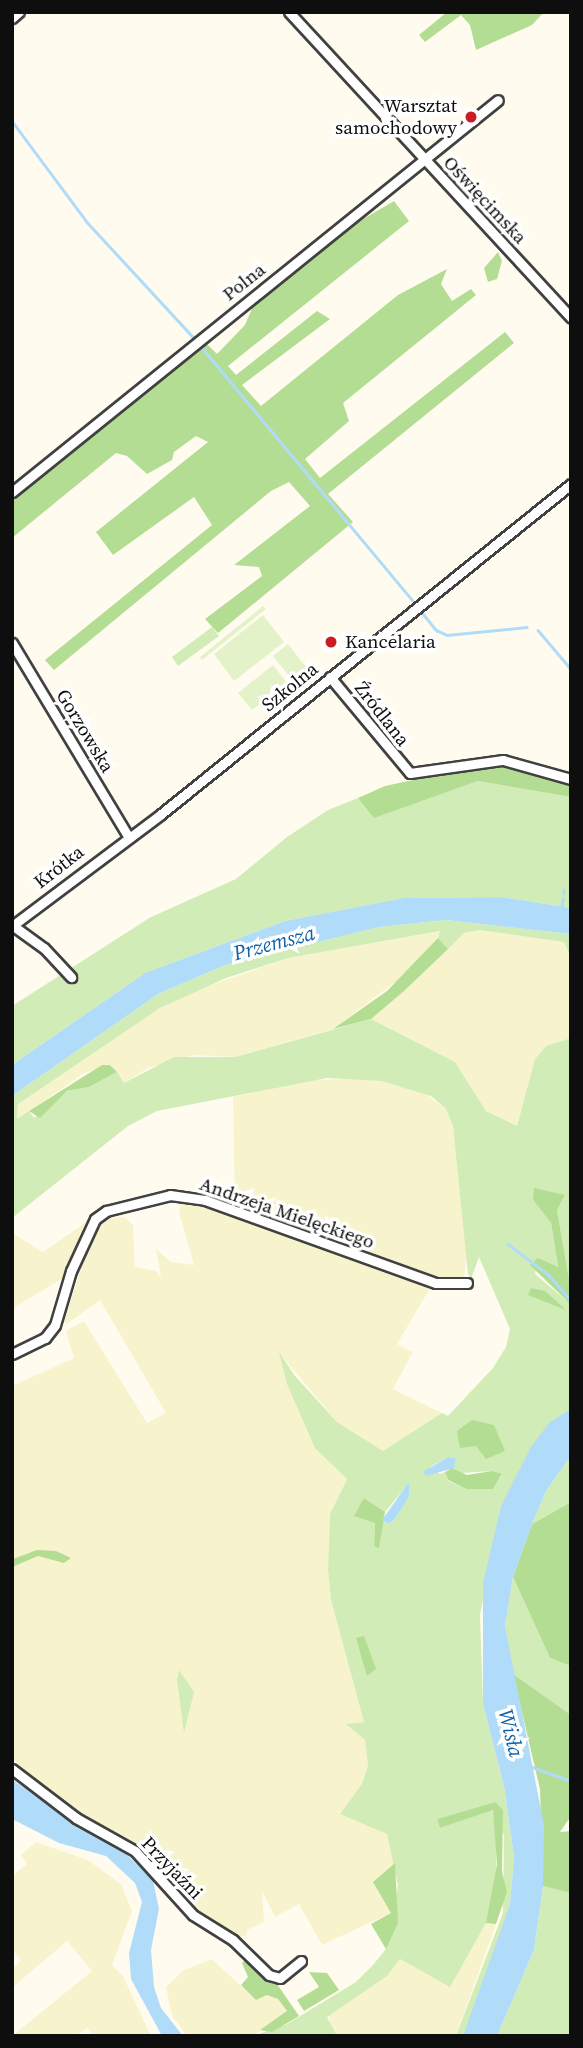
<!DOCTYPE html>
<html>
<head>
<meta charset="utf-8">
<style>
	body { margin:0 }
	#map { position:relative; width:583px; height:2048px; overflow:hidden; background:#fffcef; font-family:"Source Serif 4",serif }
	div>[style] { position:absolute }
	.farmland>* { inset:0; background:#f7f4cd }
	.green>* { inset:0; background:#d1ecb6 }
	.forest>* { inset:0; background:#b4dd94 }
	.pitch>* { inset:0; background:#e3f2c8 }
	.water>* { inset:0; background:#b0dcf9 }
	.stream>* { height:2.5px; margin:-1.25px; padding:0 1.25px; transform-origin:1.25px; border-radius:1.25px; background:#b0dcf9 }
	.roads { filter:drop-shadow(2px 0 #414141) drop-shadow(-2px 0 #414141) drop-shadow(0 2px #414141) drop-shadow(0 -2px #414141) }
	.minor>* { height:9px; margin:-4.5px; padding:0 4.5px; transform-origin:4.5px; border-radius:4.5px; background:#fff }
	.dots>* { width:19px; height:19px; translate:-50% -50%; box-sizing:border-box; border:4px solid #fff; border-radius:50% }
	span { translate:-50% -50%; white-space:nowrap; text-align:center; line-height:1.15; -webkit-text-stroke:7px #fff; paint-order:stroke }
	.poi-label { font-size:19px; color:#0e0e0e }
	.right { translate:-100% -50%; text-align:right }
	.left { translate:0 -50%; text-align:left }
	.street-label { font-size:19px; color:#0e0e0e }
	.water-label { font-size:21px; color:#1061a7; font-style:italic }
	.frame { position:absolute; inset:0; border:14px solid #0e0e0e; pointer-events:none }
</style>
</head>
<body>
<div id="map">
	<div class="farmland">
		<i style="clip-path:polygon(480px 930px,564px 942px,571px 958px,571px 1038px,546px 1046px,535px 1059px,517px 1126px,486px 1111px,455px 1062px,371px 1019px,464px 933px)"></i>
		<i style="clip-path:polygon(441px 931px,432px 948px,407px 973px,333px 1029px,235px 1057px,193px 1055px,148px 1068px,124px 1083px,111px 1065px,84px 1073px,17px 1120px,18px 1104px,128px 1026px,191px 992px,288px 958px)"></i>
		<i style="clip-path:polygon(350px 1079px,379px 1081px,424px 1093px,446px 1109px,453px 1126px,468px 1248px,464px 1279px,444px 1282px,235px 1208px,233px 1097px,310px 1080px)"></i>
		<i style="clip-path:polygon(187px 1201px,432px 1285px,397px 1344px,413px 1352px,393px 1389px,442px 1413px,383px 1451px,337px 1422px,280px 1354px,333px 1466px,347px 1478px,330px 1514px,328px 1570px,331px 1600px,364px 1722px,347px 1724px,365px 1740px,368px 1766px,362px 1784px,341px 1813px,387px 1834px,395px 1863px,391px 1871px,391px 1913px,322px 1945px,299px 1904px,275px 1917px,262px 1891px,264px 1922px,247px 1930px,247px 1935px,236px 1938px,202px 1920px,135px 1847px,80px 1815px,12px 1759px,12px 1386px,74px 1358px,66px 1331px,84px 1321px,147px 1423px,166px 1413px,100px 1300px,67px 1324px,64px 1321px,94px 1230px,111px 1218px,124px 1217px,133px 1225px,135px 1267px,156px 1271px,161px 1278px,156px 1249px,171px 1262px,194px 1265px,179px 1212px,181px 1203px)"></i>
		<i style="clip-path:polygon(85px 1223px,63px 1278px,12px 1309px,12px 1233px,43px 1252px)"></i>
		<i style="clip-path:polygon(36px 1842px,88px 1860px,121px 1884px,132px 1911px,112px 1965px,123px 1976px,151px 2036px,93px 2036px,87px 2028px,76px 2036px,12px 2036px,92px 1971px,67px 1941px,12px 1988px,12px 1969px,21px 1961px,12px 1949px,12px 1876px,27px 1864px,21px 1855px)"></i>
		<i style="clip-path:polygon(486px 1923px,496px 1924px,456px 2036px,337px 2036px,330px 2027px,329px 2015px,387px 1976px,400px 1959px,450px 1986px)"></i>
		<i style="clip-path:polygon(212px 1959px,256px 2000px,267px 1995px,278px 1999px,287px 2012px,253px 2036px,187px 2036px,172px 2016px,166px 1987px,184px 1970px)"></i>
	</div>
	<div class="green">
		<i style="clip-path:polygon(212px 627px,219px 636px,178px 666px,172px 657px)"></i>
		<i style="clip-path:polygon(478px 781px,571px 797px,571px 908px,501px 897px,405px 898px,285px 921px,145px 973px,12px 1065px,12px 1006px,151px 917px,236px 879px,287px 837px,328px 810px,358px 798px,375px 817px)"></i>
		<i style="clip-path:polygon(evenodd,446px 920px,571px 934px,571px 958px,564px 942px,480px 930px,464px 933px,448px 949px,438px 938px,440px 931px,288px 958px,226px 978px,160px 1008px,18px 1104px,17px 1119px,29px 1111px,34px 1118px,68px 1091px,89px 1087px,117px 1072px,124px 1083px,174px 1057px,235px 1057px,371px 1019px,455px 1062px,486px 1111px,517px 1126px,535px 1059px,546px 1046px,571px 1038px,571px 1290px,557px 1210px,565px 1195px,533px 1200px,551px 1223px,558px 1268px,538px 1258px,535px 1274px,569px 1303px,571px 1299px,571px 1409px,501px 1506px,480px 1615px,483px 1704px,504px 1786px,514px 1857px,510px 1904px,490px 1968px,463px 2036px,456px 2036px,503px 1913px,504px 1836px,495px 1802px,437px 1819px,440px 1828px,492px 1810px,497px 1824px,496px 1881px,486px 1923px,450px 1987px,400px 1959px,387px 1976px,327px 2017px,337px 2036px,253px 2036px,287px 2024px,356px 1982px,373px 1965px,386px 1949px,398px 1885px,387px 1834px,340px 1814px,362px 1784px,368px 1766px,365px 1740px,346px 1724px,364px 1722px,331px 1600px,328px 1570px,330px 1514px,347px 1479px,315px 1448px,287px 1384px,279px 1352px,295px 1376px,337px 1422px,383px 1451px,442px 1413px,448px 1416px,493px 1368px,506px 1347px,510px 1329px,479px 1257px,471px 1279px,468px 1274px,453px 1126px,446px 1109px,431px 1096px,381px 1081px,327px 1078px,157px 1111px,128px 1126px,12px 1218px,12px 1096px,158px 994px,225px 965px,379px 927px,446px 920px,448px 1457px,456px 1458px,452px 1468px,462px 1473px,492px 1471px,502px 1475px,493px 1489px,466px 1489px,448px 1481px,445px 1472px,440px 1474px,430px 1467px,448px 1457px,446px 920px,409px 1483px,408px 1496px,395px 1519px,389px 1524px,382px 1520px,379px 1547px,374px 1546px,375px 1523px,364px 1498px,385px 1512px,409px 1483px)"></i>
		<i style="clip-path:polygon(571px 1456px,571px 1502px,532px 1524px,546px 1491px)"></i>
		<i style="clip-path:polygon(513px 1577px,550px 1658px,571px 1666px,571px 1715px,513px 1674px,505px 1626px)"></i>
		<i style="clip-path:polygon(179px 1670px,194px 1692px,184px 1733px,177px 1680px)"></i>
		<i style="clip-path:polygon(543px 1886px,571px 1893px,571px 2036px,497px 2036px,534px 1950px)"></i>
	</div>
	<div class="forest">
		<i style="clip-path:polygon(447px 12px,544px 12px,532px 25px,476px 50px,470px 25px,461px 15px,425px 42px,419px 35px)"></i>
		<i style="clip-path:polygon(394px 201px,409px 221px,228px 366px,236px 375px,317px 311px,330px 319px,242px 385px,261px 406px,398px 295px,447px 269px,441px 284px,452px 301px,471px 289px,476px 295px,343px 403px,349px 421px,305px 459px,320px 478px,505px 332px,514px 343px,328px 494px,353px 522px,218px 633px,205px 619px,262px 576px,259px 567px,234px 565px,310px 506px,289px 482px,271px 491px,54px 670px,45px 660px,212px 525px,194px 497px,113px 555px,96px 532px,208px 442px,196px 436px,174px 452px,172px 460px,147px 474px,127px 456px,116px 453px,12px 538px,12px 495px,204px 341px,217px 354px,245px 325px,256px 299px,341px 232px)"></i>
		<i style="clip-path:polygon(498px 252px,502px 261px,497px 279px,488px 282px,484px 268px)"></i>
		<i style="clip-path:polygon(520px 765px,571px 781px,571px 797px,478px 781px,374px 818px,358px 798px,385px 786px,455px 771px)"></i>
		<i style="clip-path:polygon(438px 938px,448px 949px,404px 991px,371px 1019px,333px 1029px,387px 991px)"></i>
		<i style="clip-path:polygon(102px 1065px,110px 1065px,117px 1072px,89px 1087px,67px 1091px,40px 1118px,29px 1111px)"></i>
		<i style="clip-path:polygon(534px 1188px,565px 1195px,557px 1210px,571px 1290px,569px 1303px,530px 1265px,538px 1258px,558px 1267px,551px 1223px,533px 1200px)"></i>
		<i style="clip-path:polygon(531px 1288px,545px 1291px,566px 1310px,528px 1295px)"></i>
		<i style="clip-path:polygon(472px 1420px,494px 1425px,505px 1451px,486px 1459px,476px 1446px,460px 1448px,457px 1431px)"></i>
		<i style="clip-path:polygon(452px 1468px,467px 1475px,492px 1471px,502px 1474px,493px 1489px,466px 1489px,448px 1480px,445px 1472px)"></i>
		<i style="clip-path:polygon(364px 1498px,385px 1512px,379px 1548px,374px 1546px,375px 1523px,354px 1516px)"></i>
		<i style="clip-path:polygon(571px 1502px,571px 1666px,550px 1658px,513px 1577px,532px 1524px)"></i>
		<i style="clip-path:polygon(37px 1550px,56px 1551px,71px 1558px,64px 1563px,38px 1556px,12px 1567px,13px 1559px)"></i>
		<i style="clip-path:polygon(364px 1636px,376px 1669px,367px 1676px,356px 1638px)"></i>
		<i style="clip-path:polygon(513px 1674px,571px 1715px,571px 1816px,560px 1832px,571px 1831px,571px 1893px,543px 1886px,540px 1789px)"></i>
		<i style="clip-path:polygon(495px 1802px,503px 1810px,502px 1872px,507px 1892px,496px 1924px,486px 1923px,497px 1864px,493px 1810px,440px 1828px,437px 1819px)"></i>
		<i style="clip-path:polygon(395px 1863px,398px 1923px,386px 1949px,371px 1924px,391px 1913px,373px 1882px)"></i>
		<i style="clip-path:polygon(247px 1958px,277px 1984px,299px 2016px,272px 2032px,260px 2030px,287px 2011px,278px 1999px,267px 1995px,256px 2000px,241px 1985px,248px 1977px,242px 1963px)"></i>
		<i style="clip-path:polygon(309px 1972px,327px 1973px,339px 1990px,304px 2011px,297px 2000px,319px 1987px)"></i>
	</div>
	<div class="pitch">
		<i style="clip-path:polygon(263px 606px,266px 609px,202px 660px,200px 657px)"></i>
		<i style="clip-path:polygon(263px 615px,284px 642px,234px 681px,214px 654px)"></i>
		<i style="clip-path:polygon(288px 644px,312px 675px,298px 687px,273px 656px)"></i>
		<i style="clip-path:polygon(273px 665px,287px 683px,252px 710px,238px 693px)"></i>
	</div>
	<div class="water">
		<i style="clip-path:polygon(501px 897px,571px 908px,571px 934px,446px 920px,379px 927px,225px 965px,158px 994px,12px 1096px,12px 1065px,145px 973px,285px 921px,404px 898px)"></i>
		<i style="clip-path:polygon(571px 1409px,571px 1456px,546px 1491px,532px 1524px,513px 1577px,505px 1626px,544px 1825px,543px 1886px,534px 1950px,497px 2036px,463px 2036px,510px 1904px,514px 1857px,504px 1786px,483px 1704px,483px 1583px,501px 1506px,531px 1447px,549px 1423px)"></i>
		<i style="clip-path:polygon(448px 1457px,456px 1458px,454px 1468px,426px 1476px,423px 1472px)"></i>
		<i style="clip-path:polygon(409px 1482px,409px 1496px,395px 1519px,389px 1524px,382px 1520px)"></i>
		<i style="clip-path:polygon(12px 1780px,121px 1849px,153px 1880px,159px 1909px,151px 1950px,154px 1987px,161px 2008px,183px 2036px,162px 2036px,131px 1979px,129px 1953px,142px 1902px,135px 1883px,106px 1856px,59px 1843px,12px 1819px)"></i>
	</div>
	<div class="stream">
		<i style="left:12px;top:121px;width:126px;rotate:53.4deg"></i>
		<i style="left:87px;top:222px;width:159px;rotate:47.3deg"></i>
		<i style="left:199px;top:344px;width:333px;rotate:50.2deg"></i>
		<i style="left:420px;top:610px;width:26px;rotate:51deg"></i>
		<i style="left:436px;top:630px;width:12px;rotate:24deg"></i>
		<i style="left:447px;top:635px;width:80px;rotate:-5.7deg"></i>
		<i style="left:538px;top:630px;width:51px;rotate:49.8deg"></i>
		<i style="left:570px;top:856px;width:2px;rotate:-63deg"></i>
		<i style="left:563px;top:893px;width:3px;rotate:-72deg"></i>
		<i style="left:561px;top:909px;width:10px;rotate:-79deg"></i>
		<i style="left:508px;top:1244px;width:50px;rotate:36.9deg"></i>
		<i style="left:548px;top:1274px;width:35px;rotate:49deg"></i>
		<i style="left:532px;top:1767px;width:41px;rotate:19.7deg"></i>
	</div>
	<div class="roads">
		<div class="minor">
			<i style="left:289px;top:12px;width:416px;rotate:47.3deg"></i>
			<i style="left:12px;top:18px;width:9px;rotate:-41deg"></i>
			<i style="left:12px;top:492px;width:624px;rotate:-38.89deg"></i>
			<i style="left:12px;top:643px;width:225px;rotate:59deg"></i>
			<i style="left:330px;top:677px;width:125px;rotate:50.2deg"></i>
			<i style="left:410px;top:773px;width:94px;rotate:-8deg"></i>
			<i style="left:503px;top:760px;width:71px;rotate:15.6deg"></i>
			<i style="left:12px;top:925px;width:39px;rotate:36deg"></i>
			<i style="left:44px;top:948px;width:40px;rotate:47deg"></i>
			<i style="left:12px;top:926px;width:186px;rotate:-36.9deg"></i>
			<i style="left:161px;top:814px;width:526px;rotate:-38.83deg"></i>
			<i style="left:12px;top:1354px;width:37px;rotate:-26deg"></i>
			<i style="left:45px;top:1338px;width:16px;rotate:-52deg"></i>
			<i style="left:55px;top:1325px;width:56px;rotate:-73.5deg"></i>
			<i style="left:71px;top:1271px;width:57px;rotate:-65.2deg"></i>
			<i style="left:95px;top:1219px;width:14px;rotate:-36deg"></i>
			<i style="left:106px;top:1211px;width:66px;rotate:-14deg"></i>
			<i style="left:170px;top:1195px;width:35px;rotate:8deg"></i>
			<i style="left:205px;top:1200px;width:245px;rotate:19.8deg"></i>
			<i style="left:436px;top:1283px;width:31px"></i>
			<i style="left:12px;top:1769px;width:81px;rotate:37.4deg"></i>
			<i style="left:76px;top:1818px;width:68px;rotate:29.2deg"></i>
			<i style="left:135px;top:1851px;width:86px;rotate:47.8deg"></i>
			<i style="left:193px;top:1915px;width:47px;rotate:32deg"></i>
			<i style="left:233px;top:1940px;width:50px;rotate:44.2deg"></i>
			<i style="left:269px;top:1975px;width:11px;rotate:15deg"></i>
			<i style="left:280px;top:1978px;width:27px;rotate:-39deg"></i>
		</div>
	</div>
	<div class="dots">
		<i style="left:471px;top:117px;background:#c61e22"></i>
		<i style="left:331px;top:642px;background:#c61e22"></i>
	</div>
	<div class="poi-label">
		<span class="right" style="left:457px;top:117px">Warsztat<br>samochodowy</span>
		<span class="left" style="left:345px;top:642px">Kancelaria</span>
	</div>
	<div class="street-label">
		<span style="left:485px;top:200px;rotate:47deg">Oświęcimska</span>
		<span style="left:244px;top:282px;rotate:-38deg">Polna</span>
		<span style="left:290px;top:687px;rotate:-39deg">Szkolna</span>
		<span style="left:382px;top:714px;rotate:52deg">Źródlana</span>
		<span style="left:85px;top:731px;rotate:59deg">Gorzowska</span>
		<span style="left:59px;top:867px;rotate:-38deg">Krótka</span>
		<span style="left:287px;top:1213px;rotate:19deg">Andrzeja Mielęckiego</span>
		<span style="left:172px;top:1868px;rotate:46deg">Przyjaźni</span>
	</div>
	<div class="water-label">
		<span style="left:274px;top:943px;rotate:-15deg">Przemsza</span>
		<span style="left:511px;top:1733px;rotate:76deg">Wisła</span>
	</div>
	<div class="frame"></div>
</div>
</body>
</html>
